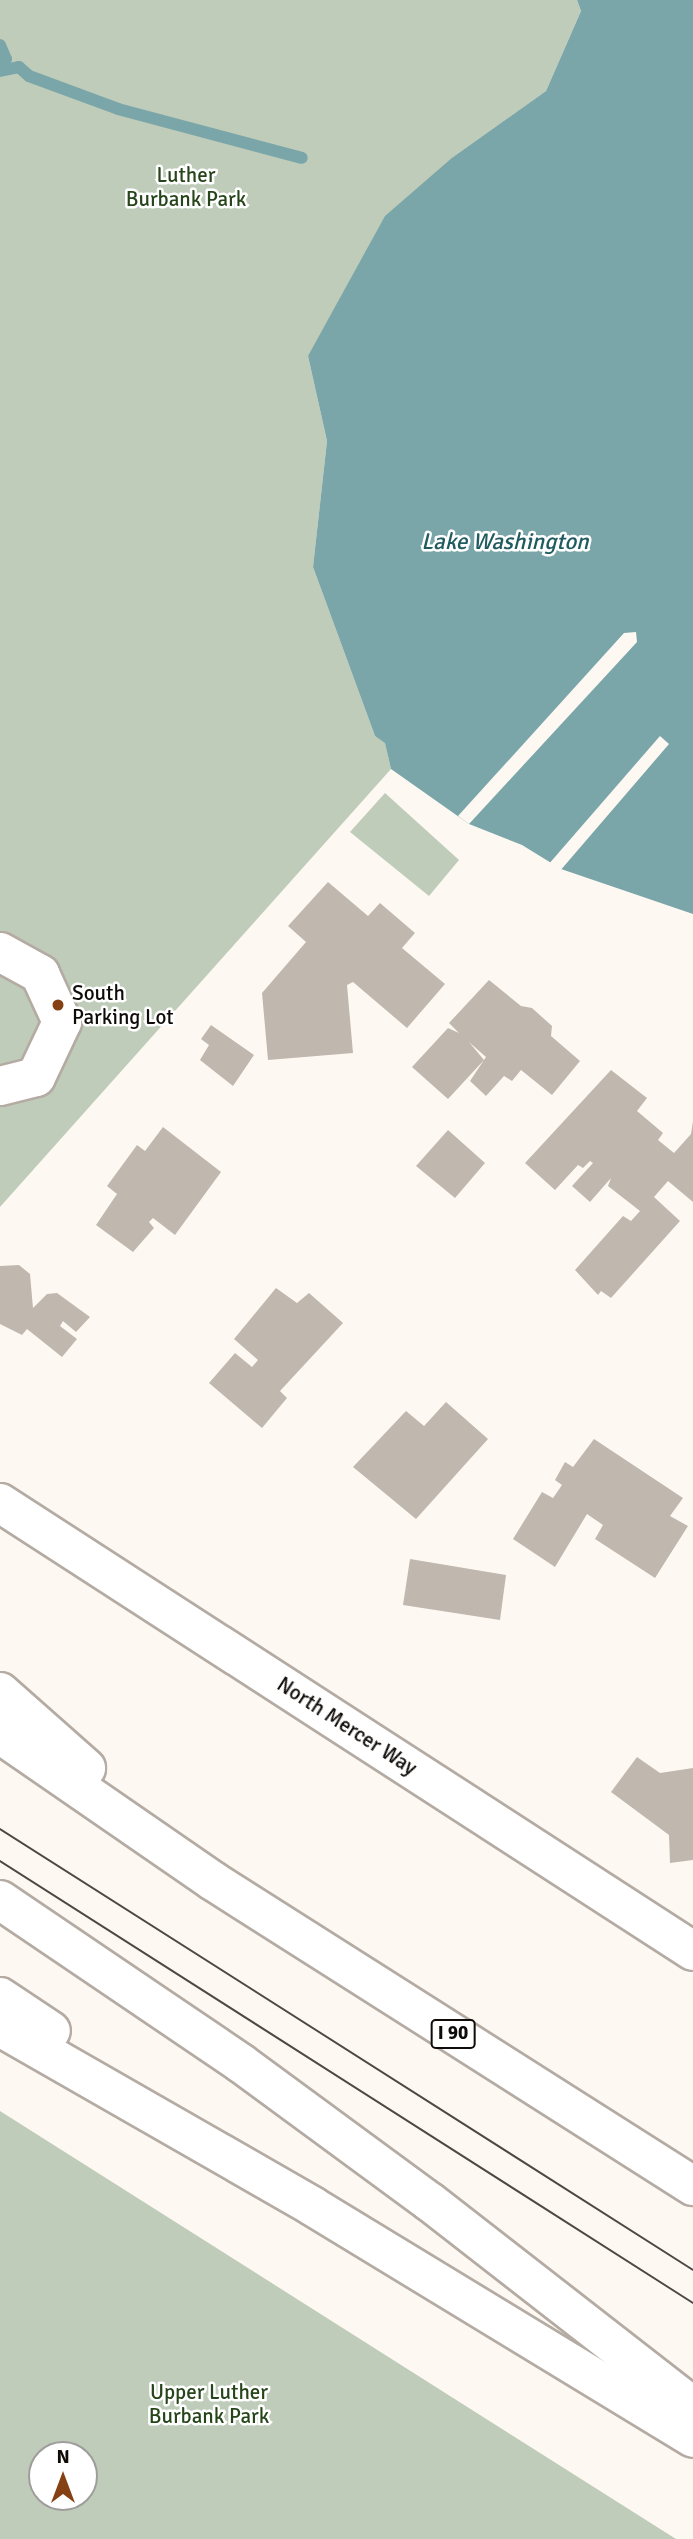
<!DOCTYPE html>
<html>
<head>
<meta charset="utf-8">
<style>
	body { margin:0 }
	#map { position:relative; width:693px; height:2539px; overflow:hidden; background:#fef8f3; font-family:Signika,sans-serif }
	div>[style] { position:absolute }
	.green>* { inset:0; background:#beccb9 }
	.water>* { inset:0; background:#7ba6a9 }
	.pier>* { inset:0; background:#fef8f3 }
	.stream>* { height:12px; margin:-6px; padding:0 6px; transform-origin:6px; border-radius:6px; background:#7ba6a9 }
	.building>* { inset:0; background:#c0b7af }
	.roads { filter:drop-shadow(2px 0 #b4aba3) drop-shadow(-2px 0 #b4aba3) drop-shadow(0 2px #b4aba3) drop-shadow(0 -2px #b4aba3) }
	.minor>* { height:38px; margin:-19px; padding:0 19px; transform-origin:19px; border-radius:19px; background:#fff }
	.highway>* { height:38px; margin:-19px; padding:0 19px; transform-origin:19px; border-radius:19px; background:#fff }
	.tram>* { height:2px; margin:-1px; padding:0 1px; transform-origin:1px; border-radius:1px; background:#4c4844 }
	.dots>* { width:19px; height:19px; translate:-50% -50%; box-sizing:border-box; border:4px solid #fff; border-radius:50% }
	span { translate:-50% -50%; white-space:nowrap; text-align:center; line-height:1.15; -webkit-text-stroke:5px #fff; paint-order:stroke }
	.shield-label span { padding:2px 5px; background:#fff; border:2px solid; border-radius:5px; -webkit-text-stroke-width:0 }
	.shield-label { font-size:19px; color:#0e0b08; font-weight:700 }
	.park-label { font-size:21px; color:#27451a }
	.poi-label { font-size:21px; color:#0e0b08 }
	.left { translate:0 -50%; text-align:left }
	.street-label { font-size:21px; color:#0e0b08 }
	.water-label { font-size:23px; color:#1f5b5f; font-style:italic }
	.north { position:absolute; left:28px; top:2441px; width:70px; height:70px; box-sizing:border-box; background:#fff; border:2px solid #9f9d9c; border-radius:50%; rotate:0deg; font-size:19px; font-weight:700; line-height:28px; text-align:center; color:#0e0b08 }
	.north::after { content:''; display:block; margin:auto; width:24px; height:32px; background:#854114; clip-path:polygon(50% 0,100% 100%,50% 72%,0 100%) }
</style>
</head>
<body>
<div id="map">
	<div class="green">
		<i style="clip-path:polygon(0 0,577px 0,581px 11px,546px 91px,453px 157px,308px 356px,327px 441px,313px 567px,375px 736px,385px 742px,391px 769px,0 1207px)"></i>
		<i style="clip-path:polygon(385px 793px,459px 860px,429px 896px,350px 832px)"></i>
		<i style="clip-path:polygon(evenodd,0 2111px,676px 2539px,0 2539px,0 2111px,42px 2455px,84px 2455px,84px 2497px,42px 2497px,42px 2455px)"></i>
	</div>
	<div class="water">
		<i style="clip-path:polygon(577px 0,693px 0,693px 914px,561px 869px,522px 845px,469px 824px,391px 769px,385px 743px,375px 736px,313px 567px,327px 441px,308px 356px,385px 216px,453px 157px,546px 91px,581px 11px)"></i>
	</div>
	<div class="pier">
		<i style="clip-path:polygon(636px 632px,637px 642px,469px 824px,458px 816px,624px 633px)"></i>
		<i style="clip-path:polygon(660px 736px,669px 744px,559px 872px,548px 865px)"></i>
	</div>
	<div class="stream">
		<i style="left:0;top:45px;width:15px;rotate:67deg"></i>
		<i style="left:6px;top:59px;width:8px;rotate:135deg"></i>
		<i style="left:0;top:71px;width:19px;rotate:-12deg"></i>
		<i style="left:19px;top:67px;width:13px;rotate:42deg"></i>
		<i style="left:29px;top:76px;width:95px;rotate:20.3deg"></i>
		<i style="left:118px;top:109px;width:190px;rotate:14.9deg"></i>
	</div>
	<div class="building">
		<i style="clip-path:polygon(328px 882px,368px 916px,380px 903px,415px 933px,402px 948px,445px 984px,407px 1028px,353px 982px,347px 985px,353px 1053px,268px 1060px,262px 993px,306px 942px,288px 926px)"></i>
		<i style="clip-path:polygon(489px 980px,521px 1006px,532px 1008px,552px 1026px,551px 1036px,580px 1061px,552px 1095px,521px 1070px,512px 1081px,504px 1076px,486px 1096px,470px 1081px,486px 1057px,469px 1042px,484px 1060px,448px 1099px,412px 1067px,448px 1028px,459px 1033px,449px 1023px)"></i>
		<i style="clip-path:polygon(211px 1025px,254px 1055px,233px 1086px,200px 1060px,209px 1045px,201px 1039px)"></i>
		<i style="clip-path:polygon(611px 1070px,647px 1098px,637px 1111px,663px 1133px,658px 1140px,674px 1153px,691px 1134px,693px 1121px,693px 1202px,668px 1181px,654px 1197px,680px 1221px,611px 1298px,601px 1291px,598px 1295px,575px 1270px,623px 1216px,631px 1221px,640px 1211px,608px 1186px,611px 1178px,590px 1202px,572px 1186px,593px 1163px,590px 1161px,583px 1168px,578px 1165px,555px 1190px,525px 1163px)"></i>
		<i style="clip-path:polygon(163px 1127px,221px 1172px,175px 1235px,153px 1218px,149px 1222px,154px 1228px,133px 1252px,96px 1225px,117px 1194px,107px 1186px,137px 1145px,145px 1151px)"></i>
		<i style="clip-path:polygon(448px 1130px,485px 1163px,455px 1198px,416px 1166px)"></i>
		<i style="clip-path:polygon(19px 1265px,30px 1274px,33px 1308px,47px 1294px,57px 1293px,90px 1317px,76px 1332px,63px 1321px,60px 1326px,77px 1339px,62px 1357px,27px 1329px,22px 1335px,0 1324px,0 1266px)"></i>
		<i style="clip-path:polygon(276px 1288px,297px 1303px,309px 1293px,343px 1323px,280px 1391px,287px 1398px,262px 1428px,209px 1383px,235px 1353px,252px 1367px,258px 1360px,234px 1339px)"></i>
		<i style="clip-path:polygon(446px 1402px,488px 1439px,416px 1519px,353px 1467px,406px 1411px,424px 1426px)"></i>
		<i style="clip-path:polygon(594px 1439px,683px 1498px,670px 1516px,688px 1526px,655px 1578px,595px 1539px,603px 1525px,587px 1514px,555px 1567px,513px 1539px,542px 1492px,553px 1498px,562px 1485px,555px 1480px,565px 1462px,573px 1467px)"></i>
		<i style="clip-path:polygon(410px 1559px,506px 1575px,500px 1620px,403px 1605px)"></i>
		<i style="clip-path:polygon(637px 1757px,660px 1773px,693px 1768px,693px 1860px,670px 1863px,669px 1835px,611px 1792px)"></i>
	</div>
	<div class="roads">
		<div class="minor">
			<i style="left:0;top:952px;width:46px;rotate:28.8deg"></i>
			<i style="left:40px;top:974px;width:53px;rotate:65.4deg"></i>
			<i style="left:62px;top:1022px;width:61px;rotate:115.3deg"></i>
			<i style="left:36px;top:1077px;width:37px;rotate:166deg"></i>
			<i style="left:0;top:1503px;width:825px;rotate:32.88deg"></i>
		</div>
		<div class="highway">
			<i style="left:0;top:1692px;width:115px;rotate:41.5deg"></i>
			<i style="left:0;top:1734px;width:259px;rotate:34.6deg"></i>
			<i style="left:213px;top:1881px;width:569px;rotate:32.43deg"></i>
			<i style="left:0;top:1900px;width:292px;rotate:34.1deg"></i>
			<i style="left:242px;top:2064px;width:233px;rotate:36.3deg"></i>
			<i style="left:430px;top:2202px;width:333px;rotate:37.9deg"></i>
			<i style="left:0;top:1997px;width:61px;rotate:33.7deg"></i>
			<i style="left:0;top:2027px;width:360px;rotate:29.8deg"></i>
			<i style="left:312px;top:2206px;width:446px;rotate:31.3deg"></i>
		</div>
	</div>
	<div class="tram">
		<i style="left:0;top:1829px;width:821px;rotate:32.47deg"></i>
		<i style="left:0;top:1861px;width:822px;rotate:32.53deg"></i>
	</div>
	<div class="dots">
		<i style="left:58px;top:1005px;background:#854114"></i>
	</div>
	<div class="shield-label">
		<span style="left:453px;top:2034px">I 90</span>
	</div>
	<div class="park-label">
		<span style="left:186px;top:187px">Luther<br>Burbank Park</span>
		<span style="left:209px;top:2404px">Upper Luther<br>Burbank Park</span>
	</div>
	<div class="poi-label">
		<span class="left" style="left:72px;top:1005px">South<br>Parking Lot</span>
	</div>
	<div class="street-label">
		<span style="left:347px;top:1726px;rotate:33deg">North Mercer Way</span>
	</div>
	<div class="water-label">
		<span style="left:505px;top:542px">Lake Washington</span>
	</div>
	<div class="north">N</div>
</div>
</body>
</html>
